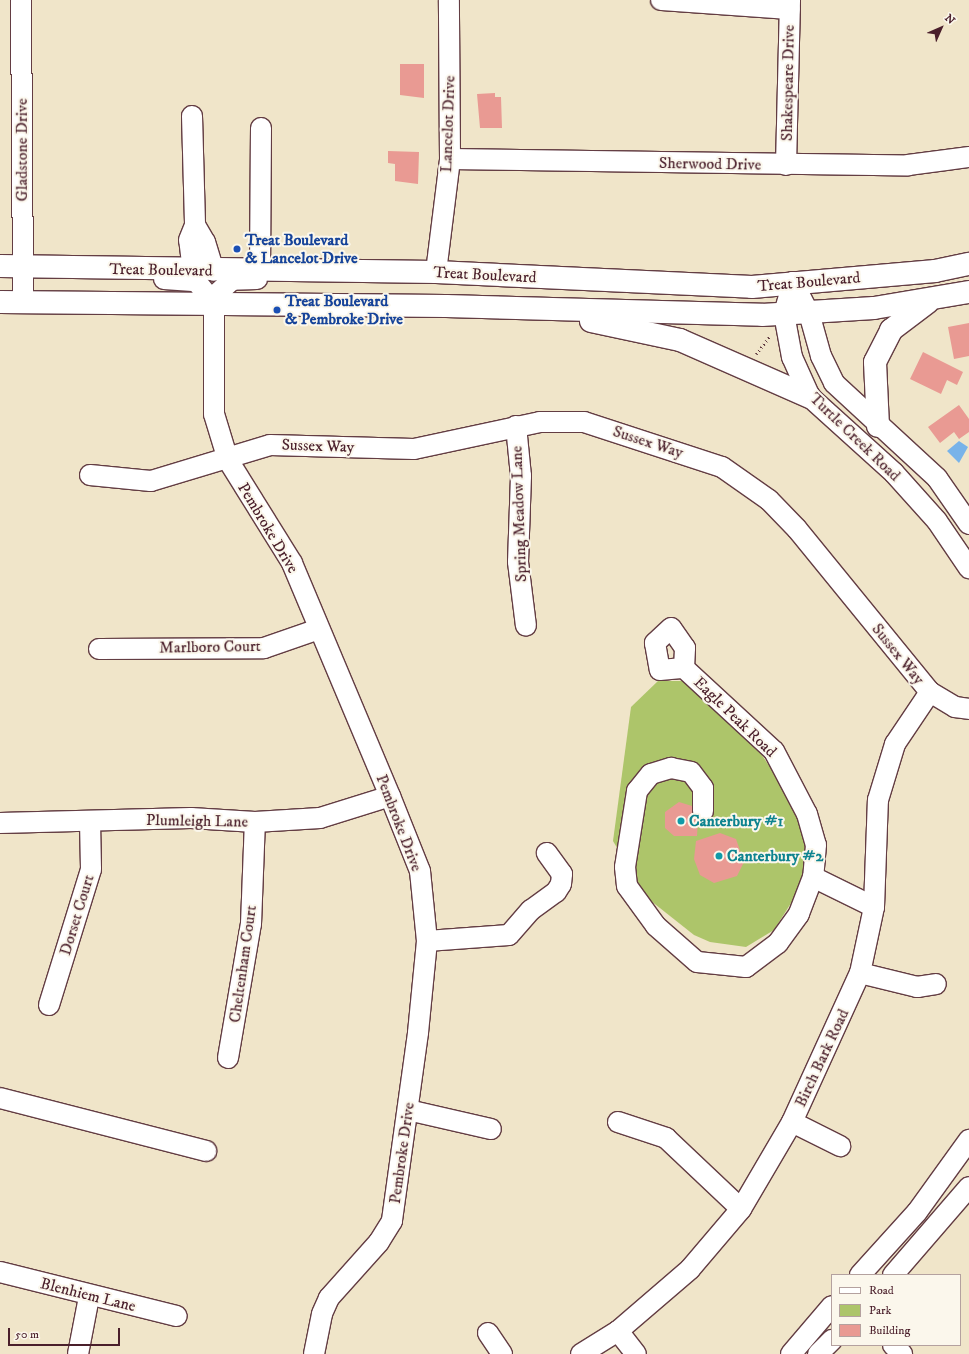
<!DOCTYPE html>
<html>
<head>
<meta charset="utf-8">
<style>
	body { margin:0 }
	#map { position:relative; width:969px; height:1354px; overflow:hidden; background:#f0e5c9; font-family:"IM FELL DW Pica",serif }
	div>[style] { position:absolute }
	.green>* { inset:0; background:#adc56a }
	.water>* { inset:0; background:#78b3e9 }
	.building>* { inset:0; background:#e99a93 }
	.path>* { height:2.5px; margin-top:-1.25px; transform-origin:0; background:repeating-linear-gradient(90deg,#633d43 0 1px,transparent 0 4px) }
	.roads { filter:drop-shadow(1px 0 #633d43) drop-shadow(-1px 0 #633d43) drop-shadow(0 1px #633d43) drop-shadow(0 -1px #633d43) }
	.minor>* { height:20px; margin:-10px; padding:0 10px; transform-origin:10px; border-radius:10px; background:#fff }
	.major>* { height:22px; margin:-11px; padding:0 11px; transform-origin:11px; border-radius:11px; background:#fff }
	.dots>* { width:11px; height:11px; translate:-50% -50%; box-sizing:border-box; border:2px solid #fbf7ec; border-radius:50% }
	span { translate:-50% -50%; white-space:nowrap; text-align:center; line-height:1.15; -webkit-text-stroke:4px #fbf7ec; paint-order:stroke }
	.street-label { font-size:16px; color:#4a1f2b }
	.transit-label { font-size:16px; color:#164399; font-weight:700 }
	.left { translate:0 -50%; text-align:left }
	.culture-label { font-size:16px; color:#0d838f; font-weight:700 }
	.legend { position:absolute; left:831px; top:1274px; width:130px; height:72px; box-sizing:border-box; background:#fbf7ec; border:1px solid #b4a19f; margin:0; padding:5px 7px; list-style:none; font-size:12px; color:#4a1f2b }
	.legend li { display:flex; align-items:center; gap:8px; height:20px }
	.legend b { width:20px; border:1px solid #b4a19f }
	.north { position:absolute; left:921px; top:8px; width:40px; height:40px; -webkit-text-stroke:3px #fbf7ec; paint-order:stroke; rotate:45deg; font-size:11px; font-weight:700; line-height:16px; text-align:center; color:#4a1f2b }
	.north::after { content:''; display:block; margin:auto; width:14px; height:18px; background:#4a1f2b; clip-path:polygon(50% 0,100% 100%,50% 72%,0 100%) }
	.scale { position:absolute; left:8px; top:1328px; width:112px; height:18px; box-sizing:border-box; border:2px solid #4a1f2b; border-top:0; padding-left:5px; font-size:12px; line-height:14px; white-space:nowrap; color:#4a1f2b; -webkit-text-stroke:3px #fbf7ec; paint-order:stroke }
</style>
</head>
<body>
<div id="map">
	<div class="green">
		<i style="clip-path:polygon(658px 681px,685px 681px,759px 751px,790px 796px,807px 838px,808px 864px,798px 892px,774px 930px,746px 947px,710px 942px,694px 935px,646px 897px,613px 841px,631px 707px)"></i>
	</div>
	<div class="water">
		<i style="clip-path:polygon(959px 441px,968px 447px,959px 463px,947px 451px)"></i>
	</div>
	<div class="building">
		<i style="clip-path:polygon(400px 64px,424px 64px,424px 98px,400px 95px)"></i>
		<i style="clip-path:polygon(495px 93px,495px 97px,501px 97px,502px 128px,480px 128px,477px 94px)"></i>
		<i style="clip-path:polygon(388px 151px,419px 152px,418px 184px,395px 181px,395px 164px,388px 163px)"></i>
		<i style="clip-path:polygon(969px 323px,969px 356px,954px 359px,948px 327px)"></i>
		<i style="clip-path:polygon(923px 352px,963px 372px,957px 385px,947px 380px,941px 394px,910px 379px)"></i>
		<i style="clip-path:polygon(959px 405px,969px 419px,969px 432px,959px 439px,954px 432px,940px 443px,928px 427px)"></i>
		<i style="clip-path:polygon(679px 802px,692px 806px,693px 816px,698px 821px,697px 836px,674px 836px,665px 828px,665px 812px)"></i>
		<i style="clip-path:polygon(720px 833px,736px 839px,744px 862px,737px 876px,714px 883px,700px 875px,694px 859px,696px 841px)"></i>
	</div>
	<div class="path">
		<i style="left:756px;top:354px;width:23px;rotate:-52deg"></i>
	</div>
	<div class="roads">
		<div class="minor">
			<i style="left:21px;top:0;width:301px;rotate:89.6deg"></i>
			<i style="left:661px;top:0;width:129px;rotate:4deg"></i>
			<i style="left:192px;top:116px;width:109px;rotate:88.4deg"></i>
			<i style="left:195px;top:225px;width:20px;rotate:60deg"></i>
			<i style="left:205px;top:242px;width:30px;rotate:73deg"></i>
			<i style="left:450px;top:159px;width:458px;rotate:0.8deg"></i>
			<i style="left:908px;top:165px;width:62px;rotate:-7.5deg"></i>
			<i style="left:786px;top:165px;width:165px;rotate:-88.6deg"></i>
			<i style="left:193px;top:271px;width:31px;rotate:-97deg"></i>
			<i style="left:189px;top:240px;width:16px;rotate:-68deg"></i>
			<i style="left:260px;top:271px;width:143px;rotate:-89.6deg"></i>
			<i style="left:436px;top:272px;width:114px;rotate:-82.9deg"></i>
			<i style="left:450px;top:159px;width:159px;rotate:-90.4deg"></i>
			<i style="left:164px;top:279px;width:32px;rotate:4deg"></i>
			<i style="left:196px;top:281px;width:27px;rotate:51deg"></i>
			<i style="left:257px;top:279px;width:25px;rotate:178deg"></i>
			<i style="left:232px;top:280px;width:24px;rotate:138deg"></i>
			<i style="left:214px;top:296px;width:118px;rotate:90deg"></i>
			<i style="left:214px;top:414px;width:48px;rotate:73.1deg"></i>
			<i style="left:228px;top:460px;width:121px;rotate:58.1deg"></i>
			<i style="left:292px;top:563px;width:253px;rotate:67.2deg"></i>
			<i style="left:390px;top:796px;width:81px;rotate:68.2deg"></i>
			<i style="left:420px;top:871px;width:70px;rotate:84.3deg"></i>
			<i style="left:427px;top:941px;width:92px;rotate:95.6deg"></i>
			<i style="left:418px;top:1033px;width:190px;rotate:97.9deg"></i>
			<i style="left:392px;top:1221px;width:25px;rotate:122deg"></i>
			<i style="left:379px;top:1242px;width:75px;rotate:131.8deg"></i>
			<i style="left:329px;top:1298px;width:17px;rotate:114deg"></i>
			<i style="left:322px;top:1314px;width:41px;rotate:101.3deg"></i>
			<i style="left:793px;top:282px;width:33px;rotate:106deg"></i>
			<i style="left:784px;top:314px;width:44px;rotate:79.5deg"></i>
			<i style="left:792px;top:357px;width:44px;rotate:65.8deg"></i>
			<i style="left:810px;top:397px;width:113px;rotate:42.1deg"></i>
			<i style="left:894px;top:473px;width:64px;rotate:48.1deg"></i>
			<i style="left:937px;top:521px;width:57px;rotate:55.8deg"></i>
			<i style="left:793px;top:282px;width:35px;rotate:63deg"></i>
			<i style="left:809px;top:313px;width:45px;rotate:74.4deg"></i>
			<i style="left:821px;top:356px;width:30px;rotate:64deg"></i>
			<i style="left:834px;top:383px;width:140px;rotate:42.7deg"></i>
			<i style="left:937px;top:478px;width:56px;rotate:55.2deg"></i>
			<i style="left:516px;top:426px;width:50px;rotate:84.3deg"></i>
			<i style="left:521px;top:476px;width:86px;rotate:92deg"></i>
			<i style="left:518px;top:562px;width:64px;rotate:82.9deg"></i>
			<i style="left:90px;top:475px;width:61px;rotate:5.6deg"></i>
			<i style="left:151px;top:481px;width:124px;rotate:-16.8deg"></i>
			<i style="left:270px;top:445px;width:144px;rotate:1.6deg"></i>
			<i style="left:414px;top:449px;width:129px;rotate:-12.1deg"></i>
			<i style="left:540px;top:422px;width:44px"></i>
			<i style="left:584px;top:422px;width:145px;rotate:18.1deg"></i>
			<i style="left:722px;top:467px;width:57px;rotate:35.1deg"></i>
			<i style="left:769px;top:500px;width:40px;rotate:46deg"></i>
			<i style="left:797px;top:529px;width:210px;rotate:50.8deg"></i>
			<i style="left:930px;top:692px;width:29px;rotate:31deg"></i>
			<i style="left:955px;top:707px;width:14px;rotate:8deg"></i>
			<i style="left:99px;top:649px;width:165px;rotate:-0.3deg"></i>
			<i style="left:264px;top:648px;width:58px;rotate:-19.1deg"></i>
			<i style="left:684px;top:668px;width:20px;rotate:-87deg"></i>
			<i style="left:685px;top:648px;width:24px;rotate:-125deg"></i>
			<i style="left:671px;top:628px;width:22px;rotate:137deg"></i>
			<i style="left:655px;top:643px;width:27px;rotate:80deg"></i>
			<i style="left:660px;top:670px;width:24px;rotate:-5deg"></i>
			<i style="left:684px;top:668px;width:122px;rotate:42.7deg"></i>
			<i style="left:774px;top:751px;width:71px;rotate:62.4deg"></i>
			<i style="left:807px;top:814px;width:32px;rotate:74deg"></i>
			<i style="left:816px;top:845px;width:32px;rotate:95deg"></i>
			<i style="left:813px;top:877px;width:40px;rotate:111deg"></i>
			<i style="left:799px;top:914px;width:36px;rotate:126deg"></i>
			<i style="left:778px;top:943px;width:40px;rotate:143deg"></i>
			<i style="left:746px;top:967px;width:49px;rotate:-174.2deg"></i>
			<i style="left:697px;top:962px;width:55px;rotate:-138.7deg"></i>
			<i style="left:656px;top:926px;width:49px;rotate:-125.9deg"></i>
			<i style="left:627px;top:886px;width:19px;rotate:-96deg"></i>
			<i style="left:625px;top:867px;width:77px;rotate:-81deg"></i>
			<i style="left:637px;top:791px;width:22px;rotate:-51deg"></i>
			<i style="left:651px;top:774px;width:21px;rotate:-17deg"></i>
			<i style="left:671px;top:768px;width:20px;rotate:11deg"></i>
			<i style="left:691px;top:772px;width:20px;rotate:53deg"></i>
			<i style="left:703px;top:788px;width:23px;rotate:90deg"></i>
			<i style="left:0;top:823px;width:191px;rotate:-1.5deg"></i>
			<i style="left:191px;top:818px;width:64px;rotate:3.6deg"></i>
			<i style="left:255px;top:822px;width:65px;rotate:-3.5deg"></i>
			<i style="left:320px;top:818px;width:73px;rotate:-17.4deg"></i>
			<i style="left:813px;top:877px;width:68px;rotate:26.2deg"></i>
			<i style="left:427px;top:941px;width:82px;rotate:-4.2deg"></i>
			<i style="left:509px;top:935px;width:33px;rotate:-49deg"></i>
			<i style="left:531px;top:910px;width:31px;rotate:-36deg"></i>
			<i style="left:556px;top:892px;width:9px;rotate:-58deg"></i>
			<i style="left:561px;top:884px;width:10px;rotate:-84deg"></i>
			<i style="left:562px;top:874px;width:26px;rotate:-126deg"></i>
			<i style="left:860px;top:973px;width:59px;rotate:13.8deg"></i>
			<i style="left:917px;top:987px;width:19px;rotate:-9deg"></i>
			<i style="left:49px;top:1005px;width:142px;rotate:-72.8deg"></i>
			<i style="left:91px;top:869px;width:47px;rotate:-91.2deg"></i>
			<i style="left:228px;top:1058px;width:136px;rotate:-80.3deg"></i>
			<i style="left:251px;top:924px;width:102px;rotate:-87.8deg"></i>
			<i style="left:0;top:1098px;width:213px;rotate:14.4deg"></i>
			<i style="left:408px;top:1110px;width:85px;rotate:12.9deg"></i>
			<i style="left:618px;top:1122px;width:51px;rotate:18.4deg"></i>
			<i style="left:666px;top:1138px;width:103px;rotate:43.4deg"></i>
			<i style="left:792px;top:1122px;width:54px;rotate:26.6deg"></i>
			<i style="left:0;top:1272px;width:182px;rotate:14deg"></i>
			<i style="left:860px;top:1275px;width:85px;rotate:-47.9deg"></i>
			<i style="left:917px;top:1212px;width:89px;rotate:-54.2deg"></i>
			<i style="left:893px;top:1275px;width:116px;rotate:-49.2deg"></i>
			<i style="left:618px;top:1331px;width:29px;rotate:52deg"></i>
			<i style="left:488px;top:1333px;width:25px;rotate:56deg"></i>
			<i style="left:893px;top:1345px;width:13px;rotate:45deg"></i>
			<i style="left:78px;top:1354px;width:58px;rotate:-79.1deg"></i>
			<i style="left:581px;top:1354px;width:44px;rotate:-31.9deg"></i>
			<i style="left:618px;top:1331px;width:95px;rotate:-40.7deg"></i>
			<i style="left:690px;top:1269px;width:79px;rotate:-49.6deg"></i>
			<i style="left:741px;top:1209px;width:101px;rotate:-59.6deg"></i>
			<i style="left:792px;top:1122px;width:164px;rotate:-65.5deg"></i>
			<i style="left:860px;top:973px;width:67px;rotate:-78deg"></i>
			<i style="left:874px;top:907px;width:107px;rotate:-87.9deg"></i>
			<i style="left:878px;top:800px;width:59px;rotate:-73.1deg"></i>
			<i style="left:895px;top:744px;width:63px;rotate:-56.1deg"></i>
			<i style="left:791px;top:1354px;width:63px;rotate:-49.5deg"></i>
			<i style="left:818px;top:1354px;width:20px;rotate:-45deg"></i>
		</div>
		<div class="major">
			<i style="left:0;top:266px;width:436px;rotate:0.8deg"></i>
			<i style="left:436px;top:272px;width:316px;rotate:2.7deg"></i>
			<i style="left:752px;top:287px;width:184px;rotate:-5deg"></i>
			<i style="left:935px;top:271px;width:35px;rotate:-12deg"></i>
			<i style="left:0;top:302px;width:446px;rotate:0.5deg"></i>
			<i style="left:446px;top:306px;width:316px;rotate:1.6deg"></i>
			<i style="left:762px;top:315px;width:112px;rotate:-3.6deg"></i>
			<i style="left:874px;top:308px;width:96px;rotate:-9.6deg"></i>
			<i style="left:591px;top:321px;width:91px;rotate:12.1deg"></i>
			<i style="left:680px;top:340px;width:142px;rotate:23.7deg"></i>
			<i style="left:878px;top:426px;width:64px;rotate:-92.7deg"></i>
			<i style="left:875px;top:362px;width:36px;rotate:-63deg"></i>
			<i style="left:891px;top:330px;width:46px;rotate:-37.1deg"></i>
		</div>
	</div>
	<div class="dots">
		<i style="left:237px;top:249px;background:#1a4fb4"></i>
		<i style="left:277px;top:310px;background:#1a4fb4"></i>
		<i style="left:681px;top:821px;background:#0f9aa8"></i>
		<i style="left:719px;top:856px;background:#0f9aa8"></i>
	</div>
	<div class="street-label">
		<span style="left:788px;top:83px;rotate:-89deg">Shakespeare Drive</span>
		<span style="left:448px;top:124px;rotate:-88deg">Lancelot Drive</span>
		<span style="left:22px;top:150px;rotate:-90deg">Gladstone Drive</span>
		<span style="left:710px;top:164px;rotate:1deg">Sherwood Drive</span>
		<span style="left:161px;top:270px;rotate:1deg">Treat Boulevard</span>
		<span style="left:485px;top:275px;rotate:3deg">Treat Boulevard</span>
		<span style="left:809px;top:282px;rotate:-5deg">Treat Boulevard</span>
		<span style="left:855px;top:437px;rotate:44deg">Turtle Creek Road</span>
		<span style="left:648px;top:442px;rotate:18deg">Sussex Way</span>
		<span style="left:318px;top:446px;rotate:2deg">Sussex Way</span>
		<span style="left:519px;top:514px;rotate:-92deg">Spring Meadow Lane</span>
		<span style="left:268px;top:528px;rotate:59deg">Pembroke Drive</span>
		<span style="left:210px;top:647px;rotate:-1deg">Marlboro Court</span>
		<span style="left:898px;top:654px;rotate:51deg">Sussex Way</span>
		<span style="left:735px;top:717px;rotate:44deg">Eagle Peak Road</span>
		<span style="left:197px;top:821px;rotate:1deg">Plumleigh Lane</span>
		<span style="left:399px;top:823px;rotate:69deg">Pembroke Drive</span>
		<span style="left:77px;top:915px;rotate:-73deg">Dorset Court</span>
		<span style="left:243px;top:964px;rotate:-82deg">Cheltenham Court</span>
		<span style="left:822px;top:1058px;rotate:-65deg">Birch Bark Road</span>
		<span style="left:402px;top:1153px;rotate:-82deg">Pembroke Drive</span>
		<span style="left:88px;top:1295px;rotate:14deg">Blenhiem Lane</span>
	</div>
	<div class="transit-label">
		<span class="left" style="left:245px;top:249px">Treat Boulevard<br>&amp; Lancelot Drive</span>
		<span class="left" style="left:285px;top:310px">Treat Boulevard<br>&amp; Pembroke Drive</span>
	</div>
	<div class="culture-label">
		<span class="left" style="left:689px;top:821px">Canterbury #1</span>
		<span class="left" style="left:727px;top:856px">Canterbury #2</span>
	</div>
	<ul class="legend">
	<li><b style="height:5px;background:#fff"></b>Road</li>
	<li><b style="height:11px;background:#adc56a"></b>Park</li>
	<li><b style="height:11px;background:#e99a93"></b>Building</li>
	</ul>
	<div class="north">N</div>
	<div class="scale">50 m</div>
</div>
</body>
</html>
